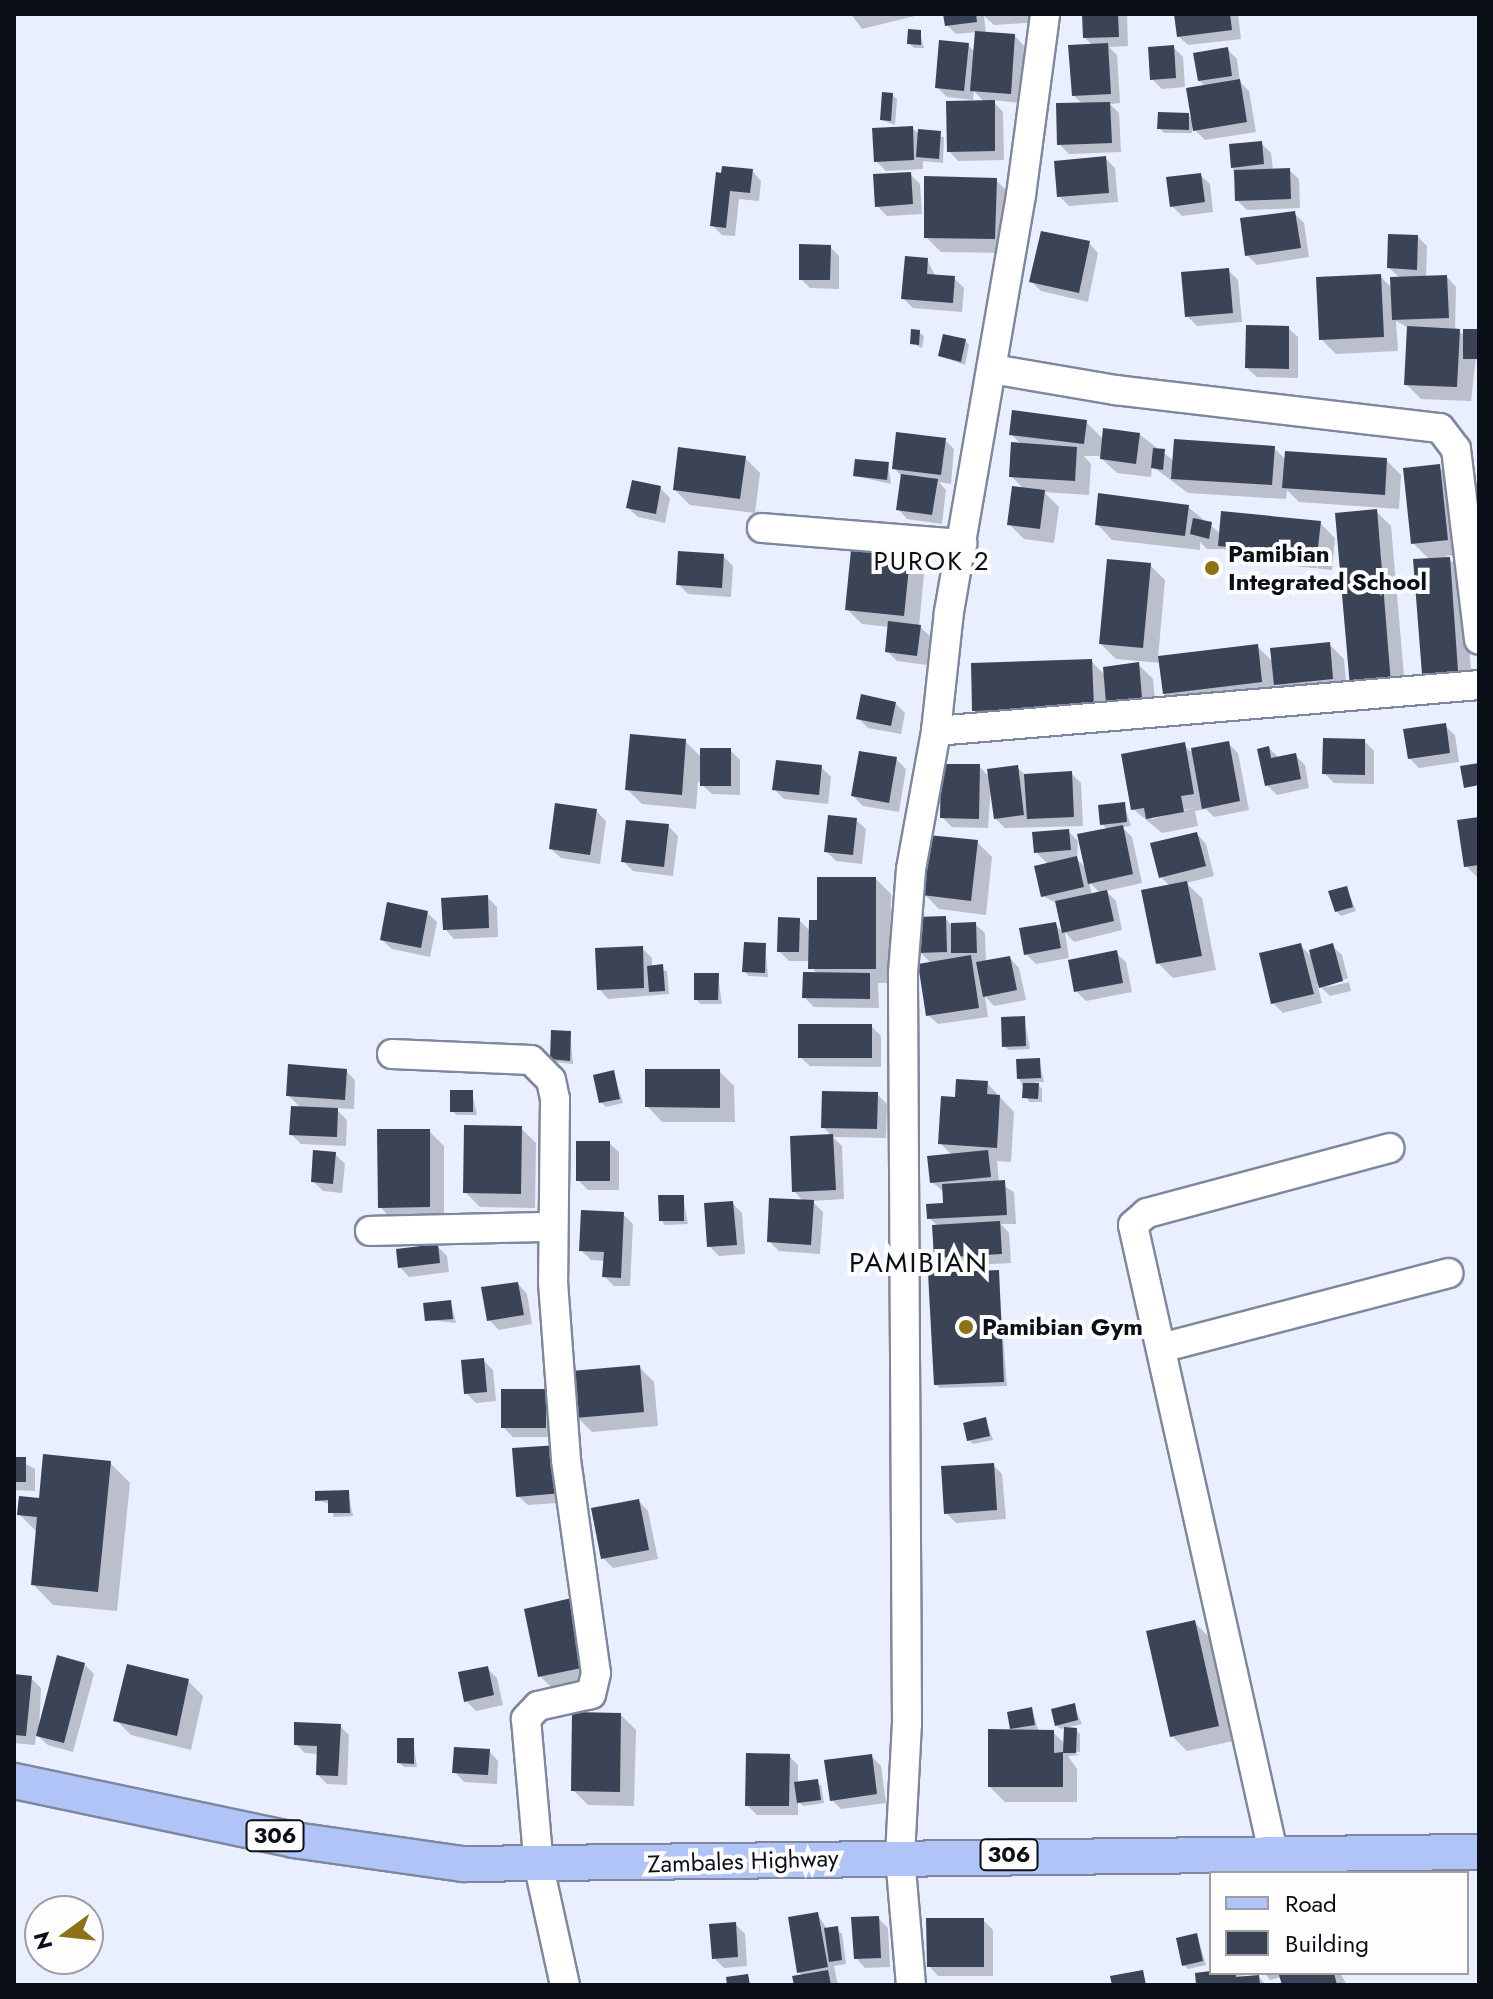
<!DOCTYPE html>
<html>
<head>
<meta charset="utf-8">
<style>
	body { margin:0 }
	#map { position:relative; width:1493px; height:1999px; overflow:hidden; background:#e9effe; font-family:Jost,sans-serif }
	div>[style] { position:absolute }
	.shadow>* { inset:0; background:#0003 }
	.building>* { inset:0; background:#3b4357 }
	.roads { filter:drop-shadow(2px 0 #7e879d) drop-shadow(-2px 0 #7e879d) drop-shadow(0 2px #7e879d) drop-shadow(0 -2px #7e879d) }
	.minor>* { height:28px; margin:-14px; padding:0 14px; transform-origin:14px; border-radius:14px; background:#fff }
	.major>* { height:34px; margin:-17px; padding:0 17px; transform-origin:17px; border-radius:17px; background:#b0c4f8 }
	.dots>* { width:22px; height:22px; translate:-50% -50%; box-sizing:border-box; border:4px solid #fdfdfd; border-radius:50% }
	span { translate:-50% -50%; white-space:nowrap; text-align:center; line-height:1.15; -webkit-text-stroke:8px #fdfdfd; paint-order:stroke }
	.shield-label span { padding:2px 6px; background:#fdfdfd; border:2px solid; border-radius:6px; -webkit-text-stroke-width:0 }
	.shield-label { font-size:22px; color:#0b0f17; font-weight:700 }
	.poi-label { font-size:24px; color:#0b0f17; font-weight:700 }
	.left { translate:0 -50%; text-align:left }
	.street-label { font-size:24px; color:#0b0f17 }
	.neighbourhood-label { font-size:26px; color:#0b0f17; letter-spacing:2px }
	.quarter-label { font-size:28px; color:#0b0f17; letter-spacing:2px }
	.frame { position:absolute; inset:0; border:16px solid #0b0f17; pointer-events:none }
	.legend { position:absolute; left:1209px; top:1871px; width:260px; height:104px; box-sizing:border-box; background:#fdfdfd; border:2px solid #9c9ea1; margin:0; padding:10px 14px; list-style:none; font-size:24px; color:#0b0f17 }
	.legend li { display:flex; align-items:center; gap:16px; height:40px }
	.legend b { width:40px; border:2px solid #9c9ea1 }
	.north { position:absolute; left:24px; top:1895px; width:80px; height:80px; box-sizing:border-box; background:#fdfdfd; border:2px solid #9c9ea1; border-radius:50%; rotate:255deg; font-size:22px; font-weight:700; line-height:32px; text-align:center; color:#0b0f17 }
	.north::after { content:''; display:block; margin:auto; width:28px; height:36px; background:#8d7216; clip-path:polygon(50% 0,100% 100%,50% 72%,0 100%) }
</style>
</head>
<body>
<div id="map">
	<div class="shadow">
		<i style="clip-path:polygon(851px 14px,923px 14px,862px 29px)"></i>
		<i style="clip-path:polygon(945px 14px,1040px 14px,1041px 22px,994px 25px,984px 16px,986px 34px,1015px 36px,1024px 46px,1020px 103px,992px 100px,1003px 112px,1004px 160px,958px 161px,949px 151px,985px 103px,974px 91px,973px 100px,947px 97px,937px 87px,968px 45px,975px 52px,977px 32px,956px 34px,947px 25px)"></i>
		<i style="clip-path:polygon(1084px 14px,1127px 14px,1128px 46px,1109px 47px,1117px 55px,1120px 103px,1110px 104px,1119px 113px,1121px 152px,1069px 154px,1059px 144px,1083px 104px,1074px 96px,1093px 46px,1085px 38px)"></i>
		<i style="clip-path:polygon(1176px 14px,1238px 14px,1241px 39px,1188px 45px,1178px 36px)"></i>
		<i style="clip-path:polygon(920px 32px,924px 48px,914px 48px,909px 43px)"></i>
		<i style="clip-path:polygon(1173px 47px,1183px 57px,1185px 87px,1162px 89px,1152px 79px)"></i>
		<i style="clip-path:polygon(1227px 49px,1237px 59px,1240px 82px,1249px 91px,1256px 132px,1205px 140px,1192px 127px,1192px 133px,1164px 133px,1160px 129px,1188px 115px,1193px 120px,1206px 87px,1199px 80px)"></i>
		<i style="clip-path:polygon(892px 95px,897px 99px,895px 125px,882px 120px)"></i>
		<i style="clip-path:polygon(912px 128px,920px 135px,944px 137px,943px 163px,923px 161px,923px 169px,886px 171px,876px 161px)"></i>
		<i style="clip-path:polygon(1261px 143px,1271px 153px,1273px 170px,1289px 170px,1299px 179px,1300px 208px,1247px 210px,1237px 200px,1233px 167px)"></i>
		<i style="clip-path:polygon(1105px 158px,1115px 168px,1118px 202px,1069px 206px,1059px 196px)"></i>
		<i style="clip-path:polygon(752px 171px,761px 181px,759px 201px,739px 199px,735px 236px,722px 235px,712px 225px,718px 174px)"></i>
		<i style="clip-path:polygon(910px 174px,920px 184px,922px 214px,887px 216px,877px 206px)"></i>
		<i style="clip-path:polygon(1200px 175px,1210px 184px,1213px 212px,1182px 216px,1172px 206px)"></i>
		<i style="clip-path:polygon(996px 180px,1011px 195px,1010px 253px,941px 252px,926px 237px)"></i>
		<i style="clip-path:polygon(1294px 213px,1304px 223px,1309px 257px,1257px 265px,1247px 255px)"></i>
		<i style="clip-path:polygon(1418px 237px,1427px 246px,1426px 278px,1447px 277px,1456px 287px,1455px 327px,1465px 337px,1479px 331px,1471px 401px,1421px 399px,1406px 384px,1409px 328px,1396px 321px,1398px 351px,1336px 354px,1321px 339px,1380px 276px,1393px 289px,1400px 278px,1389px 268px)"></i>
		<i style="clip-path:polygon(1089px 243px,1098px 253px,1088px 302px,1041px 291px,1032px 282px)"></i>
		<i style="clip-path:polygon(830px 247px,839px 256px,839px 289px,810px 288px,801px 279px)"></i>
		<i style="clip-path:polygon(927px 260px,936px 277px,954px 278px,964px 288px,962px 312px,913px 308px,903px 298px)"></i>
		<i style="clip-path:polygon(1228px 270px,1238px 280px,1242px 322px,1197px 326px,1187px 316px)"></i>
		<i style="clip-path:polygon(1288px 328px,1298px 337px,1298px 378px,1257px 377px,1247px 368px)"></i>
		<i style="clip-path:polygon(919px 332px,924px 336px,922px 348px,912px 343px)"></i>
		<i style="clip-path:polygon(965px 340px,969px 345px,965px 365px,940px 356px)"></i>
		<i style="clip-path:polygon(1086px 422px,1104px 440px,1139px 434px,1174px 461px,1274px 448px,1286px 460px,1386px 460px,1401px 475px,1399px 509px,1299px 502px,1287px 490px,1286px 499px,1188px 493px,1152px 466px,1151px 477px,1117px 473px,1099px 456px,1084px 456px,1091px 464px,1089px 495px,1044px 492px,1059px 507px,1054px 543px,1024px 539px,1009px 524px,1025px 490px,1011px 476px,1022px 445px,1011px 434px)"></i>
		<i style="clip-path:polygon(945px 440px,954px 449px,951px 484px,939px 482px,946px 490px,942px 524px,907px 519px,898px 509px,902px 477px,894px 468px)"></i>
		<i style="clip-path:polygon(745px 458px,760px 473px,755px 513px,690px 505px,675px 490px)"></i>
		<i style="clip-path:polygon(888px 464px,891px 484px,855px 476px)"></i>
		<i style="clip-path:polygon(1439px 467px,1454px 482px,1462px 554px,1446px 556px,1464px 574px,1472px 685px,1439px 688px,1424px 673px,1430px 560px,1413px 543px)"></i>
		<i style="clip-path:polygon(660px 488px,670px 498px,665px 523px,638px 517px,628px 508px)"></i>
		<i style="clip-path:polygon(1188px 507px,1221px 534px,1320px 523px,1335px 538px,1332px 570px,1235px 560px,1224px 549px,1207px 549px,1200px 542px,1200px 550px,1112px 540px,1097px 524px)"></i>
		<i style="clip-path:polygon(1376px 511px,1391px 526px,1406px 699px,1352px 686px)"></i>
		<i style="clip-path:polygon(723px 556px,733px 566px,731px 597px,688px 594px,678px 584px)"></i>
		<i style="clip-path:polygon(909px 559px,924px 574px,919px 626px,930px 636px,927px 665px,897px 661px,888px 652px,890px 627px,862px 624px,847px 609px)"></i>
		<i style="clip-path:polygon(1150px 565px,1165px 580px,1158px 658px,1257px 646px,1273px 662px,1329px 644px,1344px 659px,1347px 694px,1290px 699px,1275px 683px,1276px 696px,1179px 708px,1164px 693px,1161px 663px,1116px 659px,1101px 644px)"></i>
		<i style="clip-path:polygon(1091px 661px,1106px 676px,1138px 664px,1153px 679px,1156px 712px,989px 725px,974px 710px)"></i>
		<i style="clip-path:polygon(895px 703px,905px 713px,901px 734px,868px 728px,858px 718px)"></i>
		<i style="clip-path:polygon(1445px 726px,1455px 735px,1459px 762px,1419px 768px,1409px 758px)"></i>
		<i style="clip-path:polygon(685px 741px,702px 758px,730px 750px,740px 760px,740px 795px,712px 794px,698px 781px,696px 809px,642px 804px,627px 789px)"></i>
		<i style="clip-path:polygon(1364px 741px,1374px 751px,1374px 784px,1334px 783px,1324px 773px)"></i>
		<i style="clip-path:polygon(evenodd,1228px 743px,1238px 753px,1249px 810px,1214px 817px,1206px 809px,1195px 811px,1198px 826px,1162px 833px,1133px 809px,1184px 745px,1190px 751px,1228px 743px,1194px 808px,1152px 819px,1149px 816px,1194px 808px)"></i>
		<i style="clip-path:polygon(1269px 748px,1279px 758px,1295px 755px,1305px 765px,1309px 788px,1277px 795px,1267px 785px)"></i>
		<i style="clip-path:polygon(896px 759px,906px 769px,899px 812px,863px 806px,853px 796px)"></i>
		<i style="clip-path:polygon(979px 766px,990px 778px,1017px 767px,1026px 776px,1071px 773px,1081px 783px,1083px 826px,1005px 828px,995px 818px,991px 786px,988px 828px,952px 827px,942px 817px)"></i>
		<i style="clip-path:polygon(821px 767px,831px 777px,828px 804px,784px 799px,774px 789px)"></i>
		<i style="clip-path:polygon(evenodd,1124px 804px,1131px 826px,1122px 827px,1132px 837px,1142px 883px,1106px 891px,1116px 901px,1122px 930px,1074px 942px,1065px 932px,1069px 958px,1036px 964px,1026px 954px,1055px 924px,1064px 933px,1058px 904px,1043px 896px,1048px 864px,1036px 852px,1068px 831px,1078px 841px,1077px 859px,1087px 869px,1108px 830px,1102px 824px,1124px 804px,1089px 882px,1100px 893px,1092px 895px,1089px 882px)"></i>
		<i style="clip-path:polygon(596px 811px,606px 821px,600px 864px,561px 858px,551px 849px)"></i>
		<i style="clip-path:polygon(1479px 819px,1479px 879px,1466px 866px)"></i>
		<i style="clip-path:polygon(856px 820px,866px 829px,862px 864px,836px 861px,826px 851px)"></i>
		<i style="clip-path:polygon(668px 826px,678px 836px,673px 876px,633px 871px,623px 861px)"></i>
		<i style="clip-path:polygon(1197px 834px,1206px 844px,1214px 876px,1186px 883px,1202px 898px,1216px 970px,1173px 978px,1158px 963px,1170px 886px,1161px 877px)"></i>
		<i style="clip-path:polygon(977px 842px,992px 857px,986px 915px,939px 909px,924px 894px)"></i>
		<i style="clip-path:polygon(876px 879px,891px 894px,890px 983px,878px 983px,879px 1008px,814px 1007px,804px 997px,816px 974px,810px 961px,789px 961px,779px 951px,799px 920px,810px 931px)"></i>
		<i style="clip-path:polygon(1347px 888px,1356px 911px,1341px 916px,1336px 911px)"></i>
		<i style="clip-path:polygon(487px 897px,497px 907px,498px 937px,454px 939px,445px 929px)"></i>
		<i style="clip-path:polygon(427px 913px,437px 922px,430px 957px,392px 949px,382px 940px)"></i>
		<i style="clip-path:polygon(945px 918px,951px 925px,975px 924px,985px 933px,986px 962px,1010px 958px,1019px 968px,1026px 1000px,994px 1006px,985px 996px,988px 1017px,938px 1024px,928px 1015px,932px 964px,920px 952px)"></i>
		<i style="clip-path:polygon(765px 945px,768px 977px,749px 976px,744px 971px)"></i>
		<i style="clip-path:polygon(1300px 945px,1313px 958px,1332px 946px,1342px 955px,1348px 978px,1324px 988px,1349px 982px,1351px 991px,1330px 996px,1317px 983px,1322px 1003px,1283px 1013px,1273px 1003px)"></i>
		<i style="clip-path:polygon(642px 948px,652px 958px,652px 967px,667px 971px,669px 994px,608px 999px,599px 989px)"></i>
		<i style="clip-path:polygon(1116px 953px,1126px 962px,1132px 992px,1086px 1001px,1076px 991px)"></i>
		<i style="clip-path:polygon(718px 975px,722px 1004px,700px 1004px,696px 999px)"></i>
		<i style="clip-path:polygon(1024px 1018px,1030px 1049px,1009px 1050px,1004px 1046px)"></i>
		<i style="clip-path:polygon(871px 1026px,881px 1036px,881px 1067px,810px 1066px,800px 1057px)"></i>
		<i style="clip-path:polygon(570px 1033px,573px 1064px,556px 1062px,552px 1058px)"></i>
		<i style="clip-path:polygon(1039px 1060px,1044px 1082px,1035px 1082px,1042px 1089px,1042px 1102px,1029px 1102px,1019px 1078px)"></i>
		<i style="clip-path:polygon(346px 1071px,355px 1080px,354px 1109px,335px 1108px,347px 1120px,346px 1146px,301px 1144px,291px 1134px,301px 1108px,288px 1095px)"></i>
		<i style="clip-path:polygon(719px 1071px,734px 1086px,735px 1122px,662px 1122px,647px 1106px)"></i>
		<i style="clip-path:polygon(614px 1073px,623px 1103px,606px 1107px,601px 1102px)"></i>
		<i style="clip-path:polygon(987px 1083px,1014px 1112px,1011px 1162px,997px 1161px,999px 1183px,1014px 1192px,1016px 1224px,1001px 1224px,1009px 1233px,1011px 1263px,946px 1266px,936px 1257px,938px 1226px,929px 1218px,945px 1205px,944px 1192px,932px 1182px,952px 1155px,940px 1143px,956px 1099px)"></i>
		<i style="clip-path:polygon(472px 1092px,477px 1115px,457px 1115px,452px 1111px)"></i>
		<i style="clip-path:polygon(877px 1094px,887px 1104px,886px 1138px,833px 1137px,842px 1146px,844px 1199px,812px 1201px,823px 1212px,820px 1254px,779px 1251px,769px 1241px,804px 1202px,794px 1191px,832px 1136px,823px 1127px)"></i>
		<i style="clip-path:polygon(521px 1128px,536px 1143px,535px 1208px,480px 1207px,465px 1192px)"></i>
		<i style="clip-path:polygon(429px 1131px,444px 1146px,444px 1222px,395px 1222px,380px 1207px)"></i>
		<i style="clip-path:polygon(609px 1143px,619px 1152px,619px 1190px,588px 1190px,578px 1180px)"></i>
		<i style="clip-path:polygon(335px 1154px,345px 1164px,342px 1193px,323px 1191px,313px 1181px)"></i>
		<i style="clip-path:polygon(683px 1197px,688px 1224px,665px 1225px,661px 1220px)"></i>
		<i style="clip-path:polygon(732px 1203px,742px 1213px,745px 1254px,719px 1256px,709px 1246px)"></i>
		<i style="clip-path:polygon(623px 1214px,633px 1224px,630px 1286px,614px 1286px,604px 1276px,605px 1261px,591px 1260px,581px 1250px)"></i>
		<i style="clip-path:polygon(437px 1246px,447px 1256px,449px 1272px,409px 1277px,400px 1267px)"></i>
		<i style="clip-path:polygon(998px 1272px,1007px 1386px,940px 1388px,935px 1384px)"></i>
		<i style="clip-path:polygon(518px 1284px,527px 1294px,532px 1324px,499px 1330px,489px 1320px)"></i>
		<i style="clip-path:polygon(451px 1302px,456px 1323px,427px 1320px)"></i>
		<i style="clip-path:polygon(483px 1360px,493px 1370px,496px 1401px,476px 1403px,466px 1393px)"></i>
		<i style="clip-path:polygon(639px 1367px,654px 1382px,658px 1426px,592px 1432px,577px 1417px)"></i>
		<i style="clip-path:polygon(553px 1391px,555px 1437px,513px 1437px,503px 1427px)"></i>
		<i style="clip-path:polygon(985px 1419px,993px 1440px,973px 1444px,969px 1440px)"></i>
		<i style="clip-path:polygon(514px 1450px,571px 1502px,528px 1505px,518px 1496px)"></i>
		<i style="clip-path:polygon(14px 1457px,35px 1469px,35px 1491px,14px 1490px)"></i>
		<i style="clip-path:polygon(110px 1463px,130px 1483px,117px 1611px,53px 1605px,33px 1584px,38px 1533px,19px 1514px)"></i>
		<i style="clip-path:polygon(993px 1465px,1002px 1474px,1006px 1519px,956px 1523px,946px 1513px)"></i>
		<i style="clip-path:polygon(348px 1492px,353px 1516px,334px 1517px,330px 1504px,317px 1500px)"></i>
		<i style="clip-path:polygon(639px 1501px,648px 1511px,658px 1559px,613px 1568px,603px 1558px)"></i>
		<i style="clip-path:polygon(526px 1610px,605px 1680px,555px 1691px,540px 1676px)"></i>
		<i style="clip-path:polygon(1194px 1622px,1209px 1637px,1233px 1741px,1187px 1751px,1172px 1736px)"></i>
		<i style="clip-path:polygon(84px 1664px,94px 1674px,73px 1752px,48px 1745px,36px 1734px,35px 1745px,14px 1743px,14px 1676px,31px 1678px,41px 1688px,39px 1732px)"></i>
		<i style="clip-path:polygon(487px 1668px,497px 1678px,503px 1705px,476px 1711px,466px 1701px)"></i>
		<i style="clip-path:polygon(188px 1681px,203px 1696px,191px 1750px,131px 1735px,116px 1720px)"></i>
		<i style="clip-path:polygon(1074px 1705px,1082px 1724px,1061px 1729px,1056px 1725px)"></i>
		<i style="clip-path:polygon(1032px 1710px,1039px 1732px,1053px 1732px,1065px 1744px,1076px 1730px,1080px 1734px,1080px 1752px,1068px 1751px,1080px 1755px,1068px 1756px,1077px 1769px,1077px 1802px,1005px 1802px,990px 1787px,1016px 1731px,1012px 1728px)"></i>
		<i style="clip-path:polygon(621px 1715px,636px 1730px,634px 1806px,588px 1805px,573px 1790px)"></i>
		<i style="clip-path:polygon(340px 1726px,349px 1735px,347px 1785px,327px 1784px,318px 1775px,318px 1754px,305px 1753px,296px 1744px)"></i>
		<i style="clip-path:polygon(413px 1740px,417px 1767px,404px 1767px,399px 1763px)"></i>
		<i style="clip-path:polygon(489px 1751px,498px 1761px,497px 1784px,464px 1782px,455px 1772px)"></i>
		<i style="clip-path:polygon(789px 1756px,798px 1765px,798px 1783px,821px 1785px,824px 1803px,803px 1806px,798px 1801px,798px 1815px,757px 1815px,747px 1805px)"></i>
		<i style="clip-path:polygon(871px 1756px,881px 1766px,886px 1803px,841px 1809px,832px 1800px)"></i>
		<i style="clip-path:polygon(817px 1914px,828px 1930px,842px 1933px,846px 1964px,834px 1966px,838px 1985px,796px 1985px,803px 1976px,799px 1972px)"></i>
		<i style="clip-path:polygon(878px 1918px,888px 1928px,890px 1967px,865px 1968px,856px 1958px)"></i>
		<i style="clip-path:polygon(983px 1920px,993px 1930px,993px 1976px,938px 1976px,929px 1966px)"></i>
		<i style="clip-path:polygon(735px 1924px,745px 1934px,747px 1966px,724px 1968px,714px 1958px)"></i>
		<i style="clip-path:polygon(1197px 1935px,1206px 1965px,1188px 1969px,1184px 1965px)"></i>
		<i style="clip-path:polygon(1212px 1973px,1259px 1977px,1266px 1985px,1198px 1985px)"></i>
		<i style="clip-path:polygon(1265px 1973px,1340px 1973px,1347px 1985px,1285px 1985px,1282px 1977px,1270px 1980px)"></i>
	</div>
	<div class="building">
		<i style="clip-path:polygon(943px 14px,976px 14px,977px 22px,945px 26px)"></i>
		<i style="clip-path:polygon(1082px 14px,1118px 14px,1119px 37px,1083px 38px)"></i>
		<i style="clip-path:polygon(1174px 14px,1230px 14px,1232px 30px,1177px 37px)"></i>
		<i style="clip-path:polygon(908px 29px,921px 30px,921px 45px,907px 44px)"></i>
		<i style="clip-path:polygon(975px 31px,1015px 34px,1011px 94px,970px 91px)"></i>
		<i style="clip-path:polygon(939px 40px,969px 43px,964px 91px,935px 88px)"></i>
		<i style="clip-path:polygon(1108px 43px,1111px 94px,1072px 96px,1068px 45px)"></i>
		<i style="clip-path:polygon(1174px 45px,1176px 78px,1150px 80px,1148px 47px)"></i>
		<i style="clip-path:polygon(1228px 47px,1232px 76px,1198px 81px,1193px 53px)"></i>
		<i style="clip-path:polygon(1240px 79px,1247px 122px,1193px 131px,1186px 88px)"></i>
		<i style="clip-path:polygon(882px 92px,893px 93px,891px 121px,880px 120px)"></i>
		<i style="clip-path:polygon(995px 100px,995px 151px,947px 152px,946px 101px)"></i>
		<i style="clip-path:polygon(1110px 102px,1112px 143px,1057px 145px,1056px 103px)"></i>
		<i style="clip-path:polygon(1158px 112px,1189px 113px,1189px 130px,1157px 129px)"></i>
		<i style="clip-path:polygon(913px 126px,914px 160px,874px 162px,872px 128px)"></i>
		<i style="clip-path:polygon(918px 129px,941px 131px,939px 159px,916px 157px)"></i>
		<i style="clip-path:polygon(1262px 141px,1264px 164px,1231px 168px,1229px 144px)"></i>
		<i style="clip-path:polygon(1106px 156px,1109px 193px,1057px 197px,1054px 161px)"></i>
		<i style="clip-path:polygon(722px 166px,753px 169px,750px 193px,730px 191px,726px 228px,710px 226px,716px 172px,721px 173px)"></i>
		<i style="clip-path:polygon(1290px 168px,1291px 199px,1235px 201px,1234px 170px)"></i>
		<i style="clip-path:polygon(911px 172px,913px 204px,875px 207px,873px 174px)"></i>
		<i style="clip-path:polygon(1201px 173px,1205px 202px,1170px 207px,1166px 177px)"></i>
		<i style="clip-path:polygon(924px 176px,997px 178px,995px 239px,924px 238px)"></i>
		<i style="clip-path:polygon(1295px 211px,1301px 248px,1245px 256px,1240px 218px)"></i>
		<i style="clip-path:polygon(1041px 231px,1090px 241px,1079px 293px,1029px 282px)"></i>
		<i style="clip-path:polygon(1388px 234px,1418px 235px,1417px 270px,1387px 268px)"></i>
		<i style="clip-path:polygon(799px 244px,831px 245px,830px 280px,799px 280px)"></i>
		<i style="clip-path:polygon(905px 256px,928px 258px,927px 274px,955px 276px,953px 303px,901px 299px)"></i>
		<i style="clip-path:polygon(1229px 268px,1233px 313px,1185px 317px,1181px 272px)"></i>
		<i style="clip-path:polygon(1381px 274px,1384px 337px,1319px 340px,1316px 277px)"></i>
		<i style="clip-path:polygon(1447px 275px,1449px 318px,1392px 320px,1390px 277px)"></i>
		<i style="clip-path:polygon(1246px 325px,1289px 326px,1289px 369px,1245px 368px)"></i>
		<i style="clip-path:polygon(1407px 326px,1460px 329px,1457px 387px,1404px 385px)"></i>
		<i style="clip-path:polygon(911px 329px,920px 330px,919px 345px,910px 344px)"></i>
		<i style="clip-path:polygon(1463px 329px,1479px 329px,1479px 359px,1463px 359px)"></i>
		<i style="clip-path:polygon(943px 334px,966px 339px,961px 362px,938px 356px)"></i>
		<i style="clip-path:polygon(1012px 410px,1087px 420px,1084px 444px,1009px 435px)"></i>
		<i style="clip-path:polygon(1103px 428px,1140px 433px,1136px 464px,1100px 459px)"></i>
		<i style="clip-path:polygon(896px 432px,946px 438px,941px 475px,892px 469px)"></i>
		<i style="clip-path:polygon(1174px 439px,1275px 446px,1272px 485px,1171px 479px)"></i>
		<i style="clip-path:polygon(1011px 442px,1077px 447px,1075px 481px,1009px 477px)"></i>
		<i style="clip-path:polygon(678px 447px,746px 456px,740px 499px,673px 490px)"></i>
		<i style="clip-path:polygon(1153px 448px,1165px 449px,1163px 470px,1151px 468px)"></i>
		<i style="clip-path:polygon(1285px 451px,1387px 458px,1385px 495px,1282px 488px)"></i>
		<i style="clip-path:polygon(855px 459px,889px 462px,887px 480px,853px 476px)"></i>
		<i style="clip-path:polygon(1440px 464px,1448px 540px,1411px 544px,1403px 468px)"></i>
		<i style="clip-path:polygon(901px 474px,938px 479px,932px 515px,896px 510px)"></i>
		<i style="clip-path:polygon(632px 480px,661px 486px,656px 514px,626px 508px)"></i>
		<i style="clip-path:polygon(1012px 486px,1045px 490px,1040px 529px,1007px 525px)"></i>
		<i style="clip-path:polygon(1098px 493px,1189px 505px,1185px 536px,1095px 525px)"></i>
		<i style="clip-path:polygon(1377px 509px,1391px 684px,1350px 687px,1335px 513px)"></i>
		<i style="clip-path:polygon(1221px 511px,1321px 521px,1317px 556px,1218px 546px)"></i>
		<i style="clip-path:polygon(1193px 518px,1212px 522px,1209px 539px,1190px 534px)"></i>
		<i style="clip-path:polygon(851px 550px,910px 557px,904px 616px,845px 610px)"></i>
		<i style="clip-path:polygon(678px 551px,724px 554px,722px 588px,676px 585px)"></i>
		<i style="clip-path:polygon(1450px 557px,1458px 671px,1422px 674px,1413px 559px)"></i>
		<i style="clip-path:polygon(1107px 559px,1151px 563px,1143px 648px,1099px 644px)"></i>
		<i style="clip-path:polygon(888px 621px,921px 625px,917px 656px,885px 652px)"></i>
		<i style="clip-path:polygon(1330px 642px,1333px 679px,1274px 685px,1270px 648px)"></i>
		<i style="clip-path:polygon(1258px 644px,1262px 682px,1163px 694px,1158px 656px)"></i>
		<i style="clip-path:polygon(1092px 659px,1094px 708px,972px 711px,971px 663px)"></i>
		<i style="clip-path:polygon(1139px 662px,1142px 698px,1106px 703px,1103px 667px)"></i>
		<i style="clip-path:polygon(861px 694px,896px 702px,891px 726px,856px 719px)"></i>
		<i style="clip-path:polygon(1446px 723px,1450px 753px,1408px 759px,1403px 729px)"></i>
		<i style="clip-path:polygon(630px 734px,686px 739px,682px 795px,625px 790px)"></i>
		<i style="clip-path:polygon(1323px 738px,1365px 739px,1365px 775px,1322px 774px)"></i>
		<i style="clip-path:polygon(1229px 741px,1240px 801px,1202px 809px,1191px 748px)"></i>
		<i style="clip-path:polygon(1185px 742px,1194px 794px,1181px 796px,1184px 812px,1146px 819px,1144px 808px,1131px 810px,1121px 754px)"></i>
		<i style="clip-path:polygon(1269px 746px,1271px 758px,1296px 753px,1301px 779px,1265px 786px,1257px 749px)"></i>
		<i style="clip-path:polygon(700px 748px,731px 748px,731px 786px,700px 786px)"></i>
		<i style="clip-path:polygon(859px 751px,897px 757px,889px 803px,851px 796px)"></i>
		<i style="clip-path:polygon(776px 760px,822px 765px,819px 795px,772px 790px)"></i>
		<i style="clip-path:polygon(1479px 763px,1479px 785px,1464px 788px,1460px 766px)"></i>
		<i style="clip-path:polygon(941px 764px,980px 764px,979px 819px,940px 818px)"></i>
		<i style="clip-path:polygon(1018px 765px,1024px 815px,994px 819px,987px 769px)"></i>
		<i style="clip-path:polygon(1072px 771px,1074px 817px,1027px 819px,1024px 774px)"></i>
		<i style="clip-path:polygon(1125px 802px,1127px 822px,1100px 825px,1098px 805px)"></i>
		<i style="clip-path:polygon(555px 803px,597px 809px,590px 855px,549px 849px)"></i>
		<i style="clip-path:polygon(828px 815px,857px 818px,853px 855px,824px 852px)"></i>
		<i style="clip-path:polygon(1479px 817px,1479px 865px,1464px 867px,1457px 820px)"></i>
		<i style="clip-path:polygon(626px 820px,669px 824px,664px 867px,621px 862px)"></i>
		<i style="clip-path:polygon(1123px 825px,1133px 874px,1088px 884px,1077px 834px)"></i>
		<i style="clip-path:polygon(1069px 829px,1071px 850px,1034px 853px,1032px 832px)"></i>
		<i style="clip-path:polygon(1197px 832px,1206px 866px,1159px 878px,1150px 843px)"></i>
		<i style="clip-path:polygon(928px 835px,978px 840px,971px 901px,922px 895px)"></i>
		<i style="clip-path:polygon(1077px 856px,1084px 887px,1041px 897px,1034px 866px)"></i>
		<i style="clip-path:polygon(817px 877px,876px 877px,876px 969px,808px 969px,809px 920px,817px 920px)"></i>
		<i style="clip-path:polygon(1187px 881px,1202px 956px,1156px 964px,1141px 890px)"></i>
		<i style="clip-path:polygon(1347px 886px,1353px 907px,1335px 912px,1328px 891px)"></i>
		<i style="clip-path:polygon(1107px 890px,1114px 921px,1062px 933px,1055px 901px)"></i>
		<i style="clip-path:polygon(488px 895px,489px 928px,443px 930px,441px 898px)"></i>
		<i style="clip-path:polygon(387px 902px,428px 911px,421px 948px,380px 940px)"></i>
		<i style="clip-path:polygon(946px 916px,947px 952px,918px 953px,917px 917px)"></i>
		<i style="clip-path:polygon(778px 917px,800px 918px,799px 952px,777px 952px)"></i>
		<i style="clip-path:polygon(976px 922px,977px 953px,951px 953px,951px 923px)"></i>
		<i style="clip-path:polygon(1056px 922px,1061px 948px,1024px 955px,1019px 928px)"></i>
		<i style="clip-path:polygon(744px 942px,766px 943px,765px 973px,742px 972px)"></i>
		<i style="clip-path:polygon(1301px 943px,1314px 994px,1271px 1004px,1259px 953px)"></i>
		<i style="clip-path:polygon(1333px 943px,1343px 981px,1319px 988px,1309px 950px)"></i>
		<i style="clip-path:polygon(643px 946px,644px 988px,597px 990px,595px 948px)"></i>
		<i style="clip-path:polygon(1117px 950px,1123px 983px,1074px 992px,1068px 960px)"></i>
		<i style="clip-path:polygon(971px 955px,979px 1008px,926px 1016px,918px 964px)"></i>
		<i style="clip-path:polygon(1010px 956px,1017px 990px,983px 997px,976px 962px)"></i>
		<i style="clip-path:polygon(663px 964px,665px 991px,649px 992px,647px 966px)"></i>
		<i style="clip-path:polygon(803px 972px,870px 973px,870px 999px,802px 998px)"></i>
		<i style="clip-path:polygon(694px 973px,719px 973px,718px 1000px,694px 1000px)"></i>
		<i style="clip-path:polygon(1025px 1016px,1026px 1046px,1002px 1047px,1001px 1017px)"></i>
		<i style="clip-path:polygon(798px 1024px,872px 1024px,872px 1058px,798px 1058px)"></i>
		<i style="clip-path:polygon(551px 1030px,571px 1031px,570px 1061px,550px 1059px)"></i>
		<i style="clip-path:polygon(1040px 1058px,1041px 1078px,1017px 1079px,1016px 1059px)"></i>
		<i style="clip-path:polygon(288px 1064px,347px 1069px,345px 1100px,286px 1096px)"></i>
		<i style="clip-path:polygon(645px 1069px,720px 1069px,720px 1108px,645px 1107px)"></i>
		<i style="clip-path:polygon(614px 1070px,620px 1099px,599px 1103px,593px 1075px)"></i>
		<i style="clip-path:polygon(956px 1079px,988px 1081px,987px 1094px,1000px 1095px,997px 1148px,938px 1144px,941px 1096px,955px 1097px)"></i>
		<i style="clip-path:polygon(1023px 1083px,1039px 1083px,1038px 1099px,1022px 1098px)"></i>
		<i style="clip-path:polygon(450px 1090px,473px 1090px,473px 1112px,450px 1112px)"></i>
		<i style="clip-path:polygon(822px 1091px,878px 1092px,877px 1129px,821px 1128px)"></i>
		<i style="clip-path:polygon(291px 1106px,338px 1108px,337px 1137px,289px 1135px)"></i>
		<i style="clip-path:polygon(464px 1125px,522px 1126px,521px 1194px,463px 1193px)"></i>
		<i style="clip-path:polygon(377px 1129px,430px 1129px,430px 1207px,378px 1208px)"></i>
		<i style="clip-path:polygon(833px 1134px,836px 1190px,792px 1192px,790px 1136px)"></i>
		<i style="clip-path:polygon(576px 1141px,610px 1141px,610px 1181px,576px 1181px)"></i>
		<i style="clip-path:polygon(313px 1150px,336px 1152px,333px 1184px,311px 1182px)"></i>
		<i style="clip-path:polygon(988px 1150px,991px 1177px,930px 1183px,927px 1156px)"></i>
		<i style="clip-path:polygon(1005px 1180px,1007px 1215px,927px 1219px,926px 1204px,943px 1203px,942px 1184px)"></i>
		<i style="clip-path:polygon(658px 1195px,684px 1195px,684px 1221px,659px 1221px)"></i>
		<i style="clip-path:polygon(769px 1198px,814px 1200px,811px 1245px,767px 1242px)"></i>
		<i style="clip-path:polygon(733px 1201px,737px 1245px,707px 1247px,704px 1203px)"></i>
		<i style="clip-path:polygon(581px 1210px,624px 1212px,621px 1278px,602px 1277px,604px 1252px,579px 1251px)"></i>
		<i style="clip-path:polygon(1000px 1221px,1002px 1254px,934px 1258px,932px 1225px)"></i>
		<i style="clip-path:polygon(438px 1244px,440px 1263px,398px 1268px,396px 1249px)"></i>
		<i style="clip-path:polygon(999px 1270px,1004px 1382px,934px 1385px,928px 1273px)"></i>
		<i style="clip-path:polygon(518px 1282px,524px 1315px,487px 1321px,481px 1287px)"></i>
		<i style="clip-path:polygon(451px 1300px,453px 1319px,425px 1321px,423px 1303px)"></i>
		<i style="clip-path:polygon(484px 1358px,487px 1392px,464px 1394px,461px 1360px)"></i>
		<i style="clip-path:polygon(640px 1365px,644px 1412px,575px 1418px,571px 1371px)"></i>
		<i style="clip-path:polygon(501px 1389px,553px 1389px,554px 1412px,546px 1413px,546px 1428px,501px 1428px)"></i>
		<i style="clip-path:polygon(986px 1417px,990px 1436px,967px 1441px,963px 1423px)"></i>
		<i style="clip-path:polygon(559px 1445px,562px 1493px,516px 1497px,512px 1448px)"></i>
		<i style="clip-path:polygon(43px 1454px,111px 1461px,98px 1592px,31px 1585px,37px 1517px,17px 1515px,19px 1496px,39px 1498px)"></i>
		<i style="clip-path:polygon(14px 1457px,26px 1457px,26px 1482px,14px 1482px)"></i>
		<i style="clip-path:polygon(994px 1463px,997px 1510px,944px 1514px,941px 1466px)"></i>
		<i style="clip-path:polygon(349px 1490px,350px 1513px,328px 1513px,328px 1500px,315px 1501px,315px 1491px)"></i>
		<i style="clip-path:polygon(639px 1499px,649px 1550px,601px 1559px,591px 1508px)"></i>
		<i style="clip-path:polygon(576px 1597px,591px 1666px,538px 1677px,524px 1609px)"></i>
		<i style="clip-path:polygon(1195px 1620px,1219px 1726px,1170px 1737px,1146px 1631px)"></i>
		<i style="clip-path:polygon(57px 1655px,85px 1663px,64px 1743px,36px 1736px)"></i>
		<i style="clip-path:polygon(127px 1664px,189px 1679px,177px 1736px,113px 1721px)"></i>
		<i style="clip-path:polygon(488px 1666px,494px 1695px,464px 1702px,458px 1672px)"></i>
		<i style="clip-path:polygon(14px 1674px,32px 1676px,26px 1736px,14px 1735px)"></i>
		<i style="clip-path:polygon(1075px 1703px,1078px 1720px,1055px 1726px,1051px 1709px)"></i>
		<i style="clip-path:polygon(1032px 1707px,1035px 1725px,1010px 1729px,1007px 1712px)"></i>
		<i style="clip-path:polygon(572px 1712px,621px 1713px,620px 1792px,571px 1791px)"></i>
		<i style="clip-path:polygon(294px 1722px,341px 1724px,338px 1776px,316px 1775px,317px 1746px,294px 1745px)"></i>
		<i style="clip-path:polygon(1064px 1727px,1077px 1728px,1076px 1753px,1063px 1753px)"></i>
		<i style="clip-path:polygon(988px 1729px,1054px 1730px,1054px 1753px,1063px 1752px,1063px 1787px,988px 1787px)"></i>
		<i style="clip-path:polygon(397px 1738px,414px 1738px,414px 1764px,397px 1763px)"></i>
		<i style="clip-path:polygon(454px 1747px,490px 1749px,488px 1775px,452px 1773px)"></i>
		<i style="clip-path:polygon(746px 1753px,790px 1754px,789px 1806px,745px 1806px)"></i>
		<i style="clip-path:polygon(872px 1754px,877px 1794px,830px 1801px,824px 1760px)"></i>
		<i style="clip-path:polygon(818px 1779px,821px 1800px,797px 1803px,794px 1782px)"></i>
		<i style="clip-path:polygon(818px 1912px,828px 1967px,797px 1973px,788px 1917px)"></i>
		<i style="clip-path:polygon(879px 1916px,881px 1958px,854px 1959px,851px 1917px)"></i>
		<i style="clip-path:polygon(926px 1918px,984px 1918px,984px 1967px,927px 1967px)"></i>
		<i style="clip-path:polygon(736px 1922px,738px 1957px,712px 1959px,709px 1924px)"></i>
		<i style="clip-path:polygon(838px 1926px,842px 1960px,829px 1962px,824px 1928px)"></i>
		<i style="clip-path:polygon(1197px 1933px,1203px 1961px,1182px 1966px,1176px 1938px)"></i>
		<i style="clip-path:polygon(828px 1970px,831px 1985px,794px 1985px,792px 1976px)"></i>
		<i style="clip-path:polygon(1143px 1970px,1146px 1985px,1112px 1985px,1110px 1976px)"></i>
		<i style="clip-path:polygon(1211px 1971px,1236px 1973px,1236px 1977px,1259px 1975px,1260px 1985px,1196px 1985px,1195px 1973px)"></i>
		<i style="clip-path:polygon(1285px 1973px,1334px 1973px,1337px 1985px,1282px 1985px,1279px 1975px)"></i>
		<i style="clip-path:polygon(748px 1974px,750px 1985px,727px 1985px,726px 1977px)"></i>
	</div>
	<div class="roads">
		<div class="minor">
			<i style="left:992px;top:369px;width:125px;rotate:9.7deg"></i>
			<i style="left:1115px;top:390px;width:327px;rotate:6.7deg"></i>
			<i style="left:1440px;top:428px;width:26px;rotate:53deg"></i>
			<i style="left:1456px;top:449px;width:192px;rotate:83.1deg"></i>
			<i style="left:762px;top:528px;width:201px;rotate:4.6deg"></i>
			<i style="left:936px;top:731px;width:545px;rotate:-4.84deg"></i>
			<i style="left:392px;top:1054px;width:139px;rotate:2.5deg"></i>
			<i style="left:531px;top:1060px;width:28px;rotate:45deg"></i>
			<i style="left:551px;top:1080px;width:19px;rotate:78deg"></i>
			<i style="left:555px;top:1099px;width:183px;rotate:90.6deg"></i>
			<i style="left:553px;top:1282px;width:178px;rotate:85.8deg"></i>
			<i style="left:566px;top:1460px;width:215px;rotate:82deg"></i>
			<i style="left:596px;top:1673px;width:22px;rotate:103deg"></i>
			<i style="left:591px;top:1694px;width:54px;rotate:167.2deg"></i>
			<i style="left:538px;top:1706px;width:18px;rotate:133deg"></i>
			<i style="left:526px;top:1719px;width:149px;rotate:85deg"></i>
			<i style="left:539px;top:1867px;width:121px;rotate:77.6deg"></i>
			<i style="left:370px;top:1231px;width:182px;rotate:-1.3deg"></i>
			<i style="left:1161px;top:1348px;width:297px;rotate:-14.6deg"></i>
			<i style="left:1273px;top:1852px;width:642px;rotate:-102.59deg"></i>
			<i style="left:1133px;top:1225px;width:18px;rotate:-41deg"></i>
			<i style="left:1147px;top:1213px;width:251px;rotate:-15deg"></i>
			<i style="left:911px;top:1985px;width:129px;rotate:-94.9deg"></i>
			<i style="left:900px;top:1856px;width:132px;rotate:-87deg"></i>
			<i style="left:907px;top:1724px;width:751px;rotate:-90.31deg"></i>
			<i style="left:903px;top:973px;width:104px;rotate:-85.6deg"></i>
			<i style="left:911px;top:869px;width:140px;rotate:-79.7deg"></i>
			<i style="left:936px;top:731px;width:120px;rotate:-83.8deg"></i>
			<i style="left:949px;top:612px;width:423px;rotate:-80.2deg"></i>
			<i style="left:1021px;top:195px;width:183px;rotate:-82.4deg"></i>
		</div>
		<div class="major">
			<i style="left:14px;top:1781px;width:286px;rotate:11.9deg"></i>
			<i style="left:294px;top:1840px;width:171px;rotate:8.1deg"></i>
			<i style="left:463px;top:1864px;width:1016px;rotate:-0.68deg"></i>
		</div>
	</div>
	<div class="dots">
		<i style="left:1212px;top:568px;background:#8d7216"></i>
		<i style="left:966px;top:1327px;background:#8d7216"></i>
	</div>
	<div class="shield-label">
		<span style="left:275px;top:1836px">306</span>
		<span style="left:1009px;top:1855px">306</span>
	</div>
	<div class="poi-label">
		<span class="left" style="left:1228px;top:568px">Pamibian<br>Integrated School</span>
		<span class="left" style="left:982px;top:1327px">Pamibian Gym</span>
	</div>
	<div class="street-label">
		<span style="left:743px;top:1861px;rotate:-2deg">Zambales Highway</span>
	</div>
	<div class="neighbourhood-label">
		<span style="left:932px;top:562px">PUROK 2</span>
	</div>
	<div class="quarter-label">
		<span style="left:919px;top:1263px">PAMIBIAN</span>
	</div>
	<div class="frame"></div>
	<ul class="legend">
	<li><b style="height:10px;background:#b0c4f8"></b>Road</li>
	<li><b style="height:22px;background:#3b4357"></b>Building</li>
	</ul>
	<div class="north">N</div>
</div>
</body>
</html>
